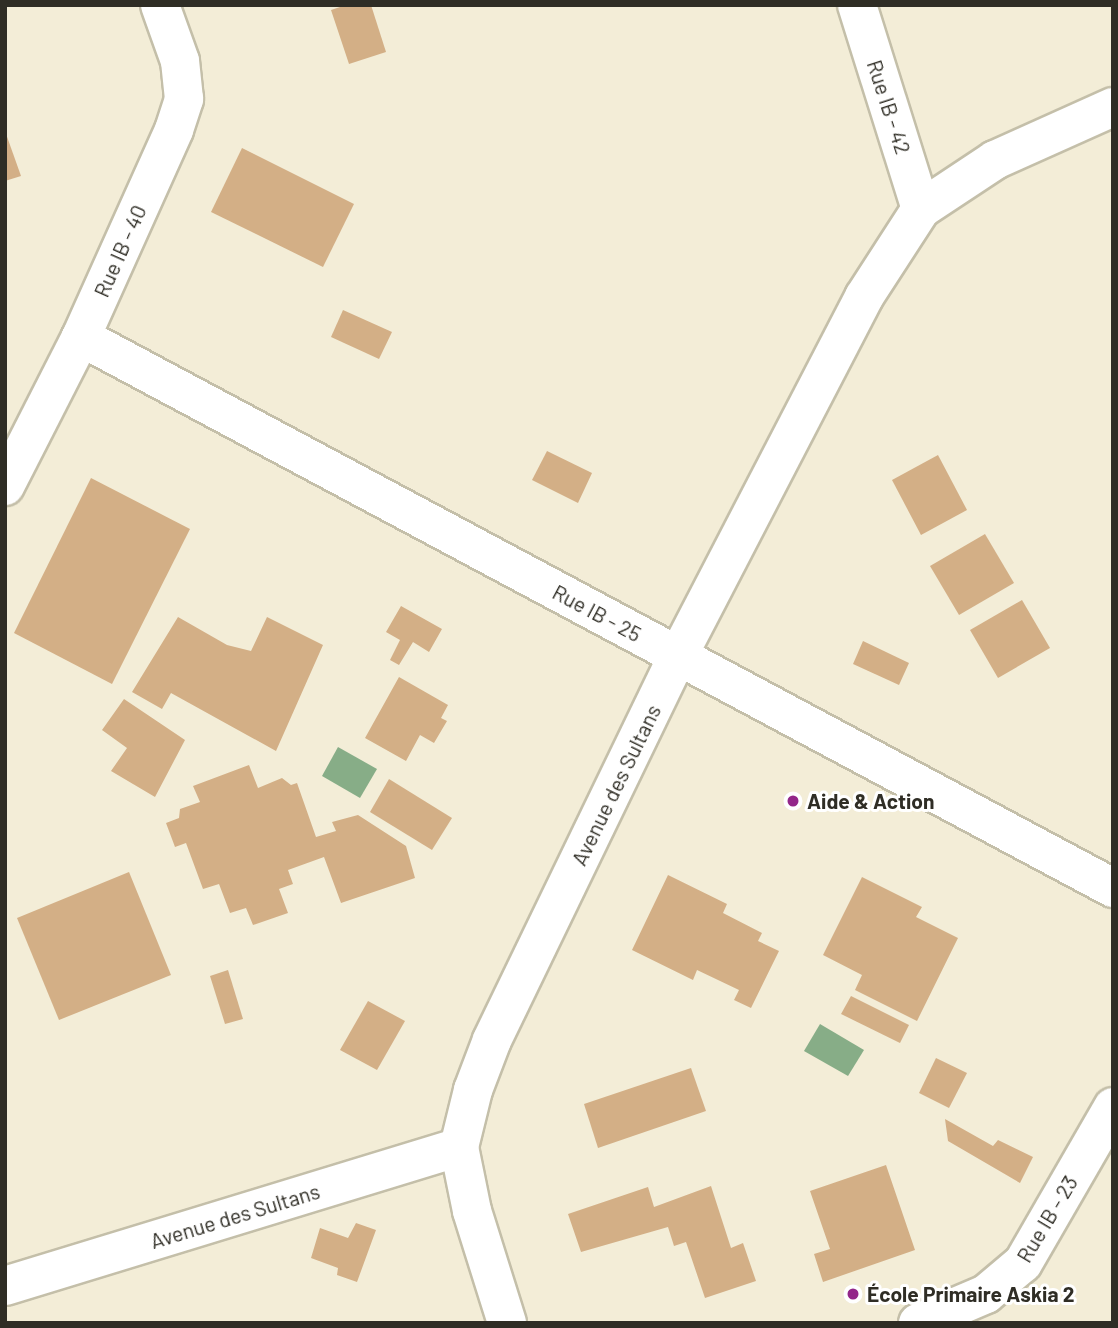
<!DOCTYPE html>
<html>
<head>
<meta charset="utf-8">
<style>
	body { margin:0 }
	#map { position:relative; width:1118px; height:1328px; overflow:hidden; background:#f3edd7; font-family:Barlow,sans-serif }
	div>[style] { position:absolute }
	.water>* { inset:0; background:#87ad87 }
	.building>* { inset:0; background:#d3af86 }
	.roads { filter:drop-shadow(2px 0 #c4bfa9) drop-shadow(-2px 0 #c4bfa9) drop-shadow(0 2px #c4bfa9) drop-shadow(0 -2px #c4bfa9) }
	.street>* { height:38px; margin:-19px; padding:0 19px; transform-origin:19px; border-radius:19px; background:#fff }
	.secondary>* { height:38px; margin:-19px; padding:0 19px; transform-origin:19px; border-radius:19px; background:#fff }
	.dots>* { width:19px; height:19px; translate:-50% -50%; box-sizing:border-box; border:4px solid #fff; border-radius:50% }
	span { translate:-50% -50%; white-space:nowrap; text-align:center; line-height:1.15; -webkit-text-stroke:6px #fff; paint-order:stroke }
	.street-label { font-size:21px; color:#2f2d25 }
	.poi-label { font-size:21px; color:#2f2d25; font-weight:700 }
	.left { translate:0 -50%; text-align:left }
	.frame { position:absolute; inset:0; border:7px solid #2f2d25; pointer-events:none }
</style>
</head>
<body>
<div id="map">
	<div class="water">
		<i style="clip-path:polygon(338px 747px,377px 769px,360px 798px,322px 776px)"></i>
		<i style="clip-path:polygon(820px 1024px,864px 1050px,848px 1076px,804px 1051px)"></i>
	</div>
	<div class="building">
		<i style="clip-path:polygon(346px 5px,371px 5px,386px 52px,349px 64px,331px 10px)"></i>
		<i style="clip-path:polygon(5px 131px,21px 176px,5px 181px)"></i>
		<i style="clip-path:polygon(242px 148px,354px 204px,323px 267px,211px 212px)"></i>
		<i style="clip-path:polygon(343px 310px,392px 332px,379px 359px,331px 337px)"></i>
		<i style="clip-path:polygon(547px 451px,592px 473px,578px 503px,532px 480px)"></i>
		<i style="clip-path:polygon(938px 455px,967px 510px,921px 535px,892px 480px)"></i>
		<i style="clip-path:polygon(91px 478px,190px 529px,112px 684px,14px 633px)"></i>
		<i style="clip-path:polygon(985px 534px,1014px 583px,959px 615px,930px 566px)"></i>
		<i style="clip-path:polygon(1022px 600px,1050px 648px,998px 678px,970px 630px)"></i>
		<i style="clip-path:polygon(401px 606px,442px 629px,429px 652px,413px 642px,399px 665px,390px 660px,400px 640px,386px 632px)"></i>
		<i style="clip-path:polygon(178px 617px,227px 645px,251px 651px,267px 617px,323px 645px,276px 751px,171px 693px,162px 709px,132px 692px)"></i>
		<i style="clip-path:polygon(863px 641px,909px 663px,899px 685px,853px 664px)"></i>
		<i style="clip-path:polygon(399px 677px,448px 705px,441px 718px,447px 721px,434px 743px,420px 735px,406px 761px,365px 738px)"></i>
		<i style="clip-path:polygon(124px 699px,185px 740px,155px 797px,111px 771px,127px 748px,102px 730px)"></i>
		<i style="clip-path:polygon(249px 765px,258px 788px,282px 778px,291px 785px,297px 783px,316px 837px,336px 831px,332px 822px,358px 815px,406px 846px,415px 878px,341px 903px,324px 857px,288px 870px,293px 884px,279px 889px,288px 913px,253px 925px,246px 908px,230px 913px,219px 884px,203px 889px,186px 843px,175px 847px,166px 823px,179px 818px,180px 809px,200px 802px,193px 786px)"></i>
		<i style="clip-path:polygon(389px 779px,452px 818px,432px 850px,370px 812px)"></i>
		<i style="clip-path:polygon(129px 872px,171px 975px,59px 1020px,17px 918px)"></i>
		<i style="clip-path:polygon(668px 875px,727px 904px,723px 913px,762px 933px,758px 941px,779px 951px,751px 1008px,734px 1000px,739px 990px,697px 970px,693px 980px,632px 950px)"></i>
		<i style="clip-path:polygon(862px 877px,922px 907px,916px 917px,958px 938px,917px 1021px,855px 990px,862px 975px,823px 955px)"></i>
		<i style="clip-path:polygon(228px 970px,243px 1019px,225px 1024px,210px 976px)"></i>
		<i style="clip-path:polygon(851px 996px,909px 1025px,900px 1043px,841px 1014px)"></i>
		<i style="clip-path:polygon(368px 1001px,405px 1021px,377px 1070px,340px 1050px)"></i>
		<i style="clip-path:polygon(936px 1058px,967px 1073px,949px 1108px,919px 1093px)"></i>
		<i style="clip-path:polygon(691px 1068px,706px 1111px,598px 1148px,584px 1104px)"></i>
		<i style="clip-path:polygon(945px 1119px,993px 1146px,998px 1140px,1033px 1157px,1020px 1183px,948px 1141px)"></i>
		<i style="clip-path:polygon(886px 1165px,915px 1250px,823px 1282px,814px 1254px,830px 1249px,810px 1191px)"></i>
		<i style="clip-path:polygon(711px 1186px,731px 1248px,743px 1243px,756px 1281px,705px 1298px,686px 1242px,674px 1246px,668px 1227px,581px 1252px,568px 1214px,648px 1187px,654px 1207px)"></i>
		<i style="clip-path:polygon(356px 1223px,376px 1230px,357px 1282px,337px 1275px,338px 1268px,311px 1258px,320px 1228px,348px 1238px)"></i>
	</div>
	<div class="roads">
		<div class="street">
			<i style="left:857px;top:5px;width:214px;rotate:72.6deg"></i>
			<i style="left:81px;top:337px;width:1170px;rotate:28.1deg"></i>
			<i style="left:5px;top:486px;width:167px;rotate:-63deg"></i>
			<i style="left:81px;top:337px;width:227px;rotate:-65.8deg"></i>
			<i style="left:174px;top:130px;width:33px;rotate:-72deg"></i>
			<i style="left:184px;top:99px;width:38px;rotate:-96deg"></i>
			<i style="left:180px;top:61px;width:59px;rotate:-109.7deg"></i>
			<i style="left:459px;top:1147px;width:65px;rotate:78.5deg"></i>
			<i style="left:472px;top:1211px;width:117px;rotate:72.6deg"></i>
			<i style="left:918px;top:1323px;width:74px;rotate:-23.1deg"></i>
			<i style="left:986px;top:1294px;width:48px;rotate:-40deg"></i>
			<i style="left:1023px;top:1263px;width:180px;rotate:-60deg"></i>
		</div>
		<div class="secondary">
			<i style="left:5px;top:1286px;width:475px;rotate:-17deg"></i>
			<i style="left:459px;top:1147px;width:59px;rotate:-76.2deg"></i>
			<i style="left:473px;top:1090px;width:53px;rotate:-69.2deg"></i>
			<i style="left:492px;top:1040px;width:427px;rotate:-64.2deg"></i>
			<i style="left:678px;top:656px;width:404px;rotate:-62.6deg"></i>
			<i style="left:864px;top:297px;width:105px;rotate:-57.1deg"></i>
			<i style="left:921px;top:209px;width:89px;rotate:-33.5deg"></i>
			<i style="left:995px;top:160px;width:129px;rotate:-24.2deg"></i>
		</div>
	</div>
	<div class="dots">
		<i style="left:793px;top:801px;background:#932689"></i>
		<i style="left:853px;top:1294px;background:#932689"></i>
	</div>
	<div class="street-label">
		<span style="left:889px;top:107px;rotate:72deg">Rue IB - 42</span>
		<span style="left:120px;top:251px;rotate:-66deg">Rue IB - 40</span>
		<span style="left:597px;top:613px;rotate:28deg">Rue IB - 25</span>
		<span style="left:616px;top:785px;rotate:-64deg">Avenue des Sultans</span>
		<span style="left:235px;top:1216px;rotate:-17deg">Avenue des Sultans</span>
		<span style="left:1047px;top:1219px;rotate:-59deg">Rue IB - 23</span>
	</div>
	<div class="poi-label">
		<span class="left" style="left:807px;top:801px">Aide &amp; Action</span>
		<span class="left" style="left:867px;top:1294px">École Primaire Askia 2</span>
	</div>
	<div class="frame"></div>
</div>
</body>
</html>
